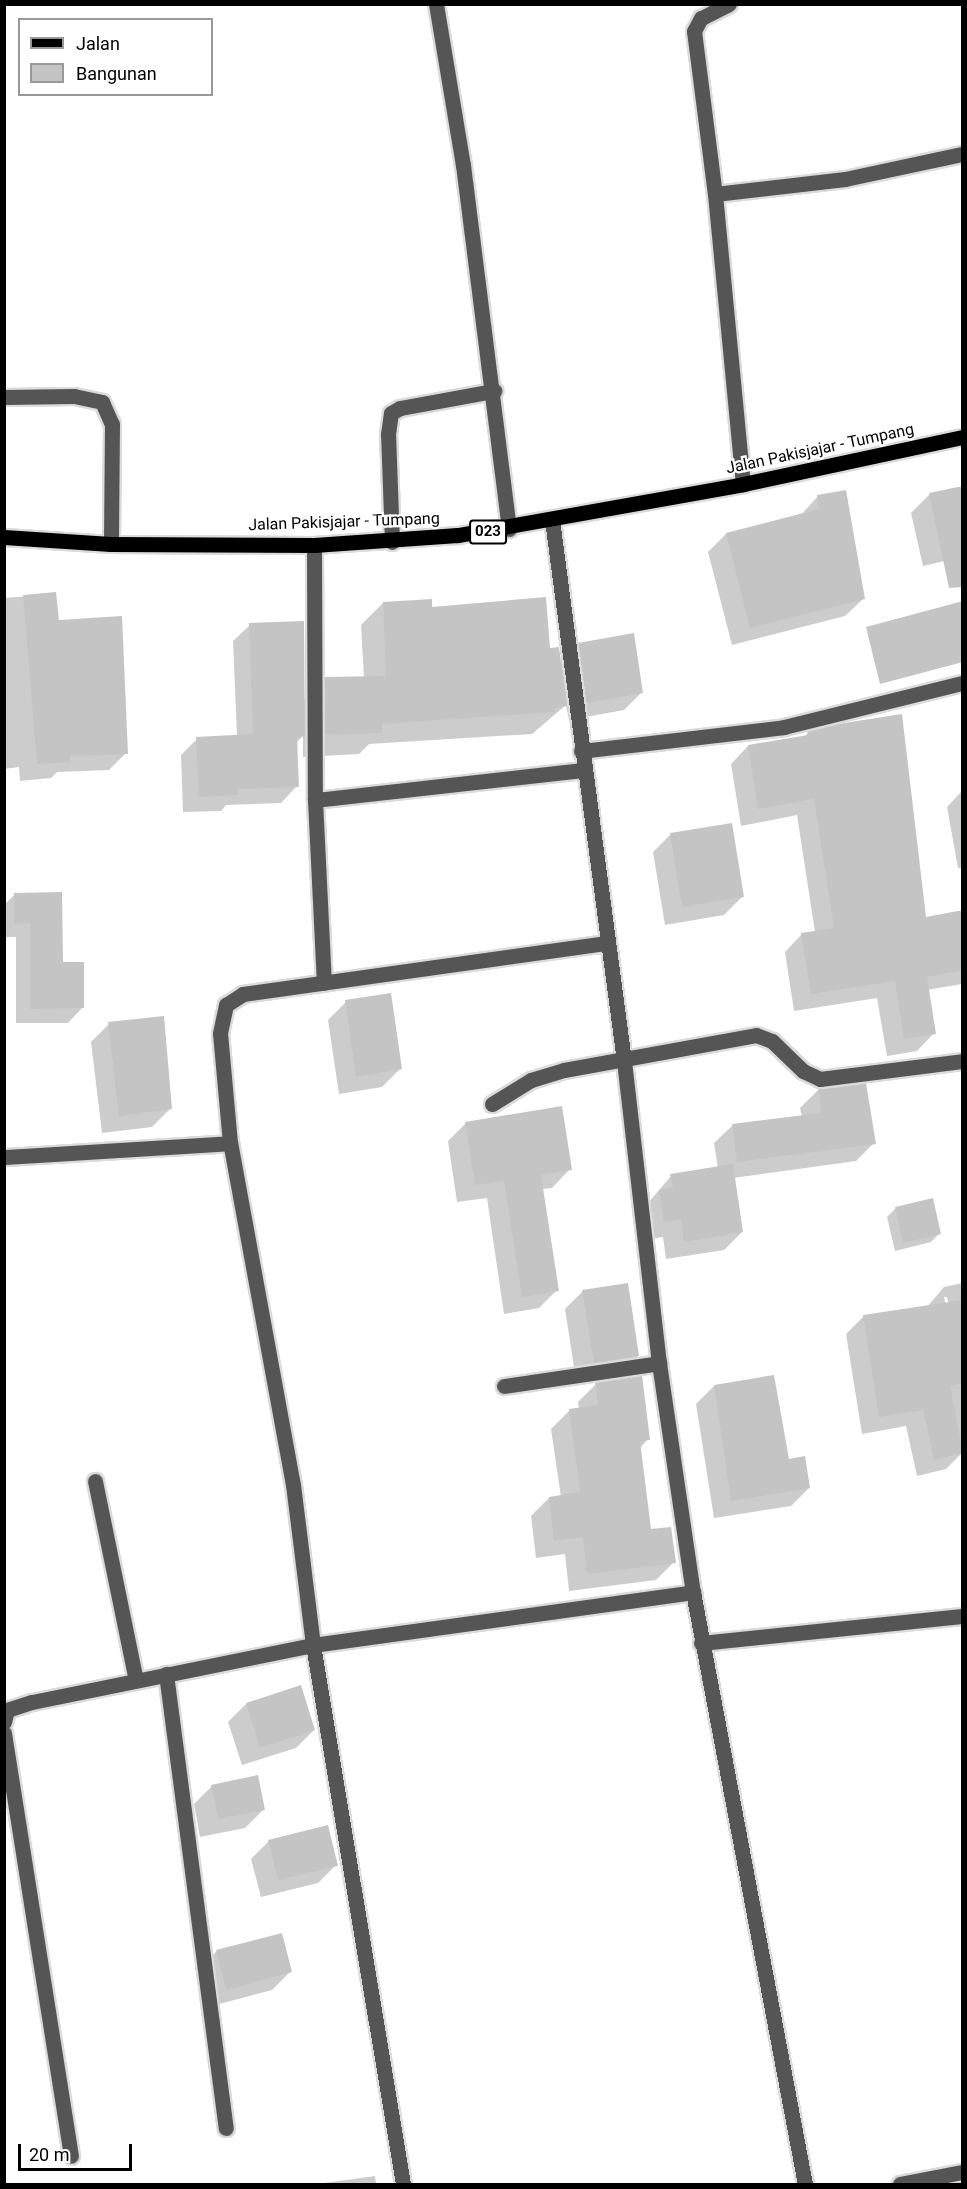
<!DOCTYPE html>
<html>
<head>
<meta charset="utf-8">
<style>
	body { margin:0 }
	#map { position:relative; width:967px; height:2189px; overflow:hidden; background:#fff; font-family:Roboto,sans-serif }
	div>[style] { position:absolute }
	.shadow>* { inset:0; background:#0003 }
	.building>* { inset:0; background:#c4c4c4 }
	.roads { filter:drop-shadow(2px 0 #dbdbdb) drop-shadow(-2px 0 #dbdbdb) drop-shadow(0 2px #dbdbdb) drop-shadow(0 -2px #dbdbdb) }
	.minor>* { height:15px; margin:-7.5px; padding:0 7.5px; transform-origin:7.5px; border-radius:7.5px; background:#555 }
	.major>* { height:15px; margin:-7.5px; padding:0 7.5px; transform-origin:7.5px; border-radius:7.5px; background:#000 }
	span { translate:-50% -50%; white-space:nowrap; text-align:center; line-height:1.15; -webkit-text-stroke:4.5px #fff; paint-order:stroke }
	.shield-label span { padding:2px 4px; background:#fff; border:2px solid; border-radius:4px; -webkit-text-stroke-width:0 }
	.shield-label { font-size:15px; color:#000; font-weight:700 }
	.street-label { font-size:16px; color:#000 }
	.frame { position:absolute; inset:0; border:6px solid #000; pointer-events:none }
	.legend { position:absolute; left:18px; top:18px; width:195px; height:78px; box-sizing:border-box; background:#fff; border:2px solid #999; margin:0; padding:8px 10px; list-style:none; font-size:18px; color:#000 }
	.legend li { display:flex; align-items:center; gap:12px; height:30px }
	.legend b { width:30px; border:2px solid #999 }
	.scale { position:absolute; left:18px; top:2144px; width:114px; height:27px; box-sizing:border-box; border:3px solid #000; border-top:0; padding-left:8px; font-size:18px; line-height:21px; white-space:nowrap; color:#000; -webkit-text-stroke:4px #fff; paint-order:stroke }
</style>
</head>
<body>
<div id="map">
	<div class="shadow">
		<i style="clip-path:polygon(962px 482px,962px 557px,923px 566px,911px 513px,929px 495px,962px 487px)"></i>
		<i style="clip-path:polygon(818px 496px,864px 598px,845px 616px,732px 645px,708px 552px,726px 534px,800px 516px)"></i>
		<i style="clip-path:polygon(55px 594px,57px 621px,126px 753px,109px 770px,57px 772px,51px 778px,20px 781px,19px 767px,4px 769px,4px 598px)"></i>
		<i style="clip-path:polygon(383px 603px,431px 608px,549px 650px,560px 664px,579px 645px,642px 692px,624px 710px,569px 720px,566px 705px,532px 734px,369px 744px,359px 754px,303px 757px,303px 736px,296px 743px,297px 786px,281px 803px,226px 805px,221px 811px,183px 812px,181px 755px,197px 739px,237px 736px,233px 641px,250px 625px,303px 701px,325px 679px,364px 678px,361px 625px)"></i>
		<i style="clip-path:polygon(808px 733px,925px 919px,962px 912px,962px 984px,927px 990px,934px 1033px,917px 1051px,887px 1056px,877px 998px,794px 1011px,785px 952px,802px 934px,815px 932px,797px 815px,741px 826px,731px 764px,748px 746px,804px 737px)"></i>
		<i style="clip-path:polygon(962px 791px,962px 868px,958px 868px,947px 807px)"></i>
		<i style="clip-path:polygon(671px 834px,742px 897px,724px 915px,665px 925px,653px 852px)"></i>
		<i style="clip-path:polygon(15px 894px,61px 964px,82px 1008px,68px 1023px,16px 1023px,16px 937px,4px 937px,4px 905px)"></i>
		<i style="clip-path:polygon(346px 1002px,400px 1069px,382px 1087px,339px 1094px,328px 1020px)"></i>
		<i style="clip-path:polygon(163px 1017px,170px 1109px,152px 1127px,102px 1133px,91px 1042px,109px 1024px)"></i>
		<i style="clip-path:polygon(818px 1090px,874px 1143px,856px 1161px,733px 1178px,742px 1232px,724px 1250px,666px 1259px,663px 1237px,646px 1240px,642px 1210px,671px 1176px,718px 1168px,714px 1143px,733px 1125px,802px 1117px,800px 1108px)"></i>
		<i style="clip-path:polygon(466px 1123px,570px 1169px,552px 1188px,542px 1189px,557px 1290px,539px 1308px,504px 1314px,487px 1198px,457px 1202px,448px 1141px)"></i>
		<i style="clip-path:polygon(896px 1208px,939px 1234px,931px 1242px,895px 1251px,887px 1217px)"></i>
		<i style="clip-path:polygon(evenodd,962px 1283px,962px 1453px,946px 1469px,917px 1476px,906px 1426px,862px 1434px,846px 1334px,863px 1317px,927px 1307px,944px 1287px,962px 1283px,944px 1297px,947px 1297px,950px 1309px,947px 1310px,944px 1297px)"></i>
		<i style="clip-path:polygon(583px 1291px,638px 1356px,620px 1374px,576px 1380px,565px 1309px)"></i>
		<i style="clip-path:polygon(596px 1384px,648px 1439px,640px 1448px,650px 1531px,674px 1562px,656px 1580px,569px 1591px,565px 1554px,536px 1558px,531px 1516px,549px 1498px,561px 1497px,551px 1429px,569px 1411px,579px 1409px,578px 1402px)"></i>
		<i style="clip-path:polygon(714px 1386px,809px 1488px,791px 1506px,714px 1518px,696px 1404px)"></i>
		<i style="clip-path:polygon(246px 1704px,314px 1730px,296px 1748px,242px 1765px,228px 1722px)"></i>
		<i style="clip-path:polygon(212px 1786px,263px 1810px,245px 1828px,200px 1837px,194px 1804px)"></i>
		<i style="clip-path:polygon(269px 1841px,336px 1865px,318px 1883px,261px 1897px,251px 1859px)"></i>
		<i style="clip-path:polygon(217px 1951px,290px 1972px,272px 1990px,208px 2007px,199px 1969px)"></i>
		<i style="clip-path:polygon(375px 2176px,376px 2184px,322px 2184px,324px 2183px)"></i>
	</div>
	<div class="building">
		<i style="clip-path:polygon(963px 486px,963px 587px,949px 588px,929px 493px)"></i>
		<i style="clip-path:polygon(846px 490px,865px 599px,750px 628px,726px 533px,819px 509px,817px 495px)"></i>
		<i style="clip-path:polygon(56px 592px,59px 620px,122px 616px,128px 754px,70px 756px,70px 762px,37px 764px,23px 595px)"></i>
		<i style="clip-path:polygon(546px 597px,550px 648px,559px 647px,567px 706px,555px 708px,555px 712px,382px 724px,382px 733px,324px 735px,324px 677px,386px 676px,383px 602px,432px 599px,432px 607px)"></i>
		<i style="clip-path:polygon(963px 601px,963px 662px,880px 684px,866px 627px)"></i>
		<i style="clip-path:polygon(304px 621px,305px 736px,297px 737px,299px 787px,238px 789px,238px 795px,199px 797px,196px 737px,253px 734px,249px 623px)"></i>
		<i style="clip-path:polygon(634px 633px,643px 693px,586px 703px,578px 643px)"></i>
		<i style="clip-path:polygon(902px 714px,926px 917px,963px 910px,963px 970px,927px 977px,936px 1034px,904px 1039px,895px 981px,811px 994px,801px 933px,834px 928px,814px 799px,758px 809px,748px 745px,808px 735px,807px 731px,838px 724px)"></i>
		<i style="clip-path:polygon(732px 823px,744px 897px,682px 907px,670px 833px)"></i>
		<i style="clip-path:polygon(62px 892px,63px 962px,84px 962px,84px 1008px,30px 1009px,30px 923px,14px 924px,14px 893px)"></i>
		<i style="clip-path:polygon(391px 993px,402px 1069px,356px 1077px,345px 1000px)"></i>
		<i style="clip-path:polygon(164px 1016px,172px 1109px,119px 1116px,108px 1022px)"></i>
		<i style="clip-path:polygon(866px 1083px,876px 1144px,737px 1162px,732px 1124px,821px 1113px,818px 1088px)"></i>
		<i style="clip-path:polygon(562px 1106px,572px 1170px,541px 1175px,559px 1291px,522px 1297px,504px 1181px,475px 1185px,465px 1122px)"></i>
		<i style="clip-path:polygon(733px 1164px,743px 1232px,684px 1242px,681px 1220px,664px 1222px,659px 1190px,673px 1188px,670px 1174px)"></i>
		<i style="clip-path:polygon(933px 1198px,941px 1234px,903px 1243px,895px 1207px)"></i>
		<i style="clip-path:polygon(628px 1283px,639px 1356px,594px 1363px,582px 1290px)"></i>
		<i style="clip-path:polygon(963px 1300px,963px 1383px,950px 1386px,963px 1453px,934px 1460px,923px 1410px,879px 1417px,863px 1315px)"></i>
		<i style="clip-path:polygon(642px 1375px,650px 1440px,640px 1441px,651px 1529px,671px 1527px,676px 1563px,587px 1574px,583px 1537px,554px 1541px,549px 1497px,580px 1492px,569px 1409px,598px 1405px,595px 1382px)"></i>
		<i style="clip-path:polygon(774px 1375px,789px 1459px,805px 1456px,810px 1488px,731px 1501px,714px 1385px)"></i>
		<i style="clip-path:polygon(301px 1685px,315px 1730px,260px 1748px,246px 1703px)"></i>
		<i style="clip-path:polygon(258px 1775px,265px 1810px,218px 1819px,211px 1785px)"></i>
		<i style="clip-path:polygon(328px 1825px,338px 1866px,278px 1880px,268px 1840px)"></i>
		<i style="clip-path:polygon(282px 1933px,292px 1972px,226px 1990px,216px 1950px)"></i>
	</div>
	<div class="roads">
		<div class="minor">
			<i style="left:436px;top:4px;width:163px;rotate:80.5deg"></i>
			<i style="left:463px;top:165px;width:367px;rotate:82.8deg"></i>
			<i style="left:729px;top:4px;width:31px;rotate:153deg"></i>
			<i style="left:701px;top:18px;width:15px;rotate:118deg"></i>
			<i style="left:694px;top:31px;width:164px;rotate:82.7deg"></i>
			<i style="left:715px;top:194px;width:291px;rotate:84.5deg"></i>
			<i style="left:715px;top:194px;width:131px;rotate:-6.6deg"></i>
			<i style="left:845px;top:179px;width:120px;rotate:-12.1deg"></i>
			<i style="left:4px;top:397px;width:70px;rotate:-0.8deg"></i>
			<i style="left:74px;top:396px;width:29px;rotate:12deg"></i>
			<i style="left:102px;top:402px;width:24px;rotate:66deg"></i>
			<i style="left:112px;top:424px;width:120px;rotate:90.5deg"></i>
			<i style="left:552px;top:520px;width:546px;rotate:82.42deg"></i>
			<i style="left:624px;top:1061px;width:304px;rotate:83.4deg"></i>
			<i style="left:659px;top:1363px;width:232px;rotate:81.6deg"></i>
			<i style="left:693px;top:1592px;width:603px;rotate:79.29deg"></i>
			<i style="left:392px;top:542px;width:108px;rotate:-92.1deg"></i>
			<i style="left:388px;top:434px;width:21px;rotate:-82deg"></i>
			<i style="left:391px;top:413px;width:10px;rotate:-29deg"></i>
			<i style="left:400px;top:408px;width:96px;rotate:-10.3deg"></i>
			<i style="left:314px;top:545px;width:255px;rotate:89.8deg"></i>
			<i style="left:315px;top:800px;width:183px;rotate:87.2deg"></i>
			<i style="left:581px;top:751px;width:204px;rotate:-6.7deg"></i>
			<i style="left:784px;top:727px;width:183px;rotate:-13.9deg"></i>
			<i style="left:315px;top:800px;width:271px;rotate:-6.4deg"></i>
			<i style="left:492px;top:1104px;width:46px;rotate:-31.6deg"></i>
			<i style="left:531px;top:1080px;width:34px;rotate:-17deg"></i>
			<i style="left:564px;top:1070px;width:195px;rotate:-10.3deg"></i>
			<i style="left:756px;top:1035px;width:17px;rotate:21deg"></i>
			<i style="left:772px;top:1041px;width:43px;rotate:44.1deg"></i>
			<i style="left:803px;top:1071px;width:19px;rotate:25deg"></i>
			<i style="left:820px;top:1079px;width:143px;rotate:-7.2deg"></i>
			<i style="left:4px;top:1157px;width:226px;rotate:-3.5deg"></i>
			<i style="left:504px;top:1386px;width:157px;rotate:-8.4deg"></i>
			<i style="left:95px;top:1481px;width:203px;rotate:78.4deg"></i>
			<i style="left:701px;top:1643px;width:262px;rotate:-5.9deg"></i>
			<i style="left:166px;top:1674px;width:458px;rotate:82.5deg"></i>
			<i style="left:4px;top:1722px;width:12px;rotate:-76deg"></i>
			<i style="left:7px;top:1710px;width:26px;rotate:-18deg"></i>
			<i style="left:32px;top:1702px;width:287px;rotate:-11.5deg"></i>
			<i style="left:313px;top:1645px;width:161px;rotate:-97.1deg"></i>
			<i style="left:293px;top:1485px;width:348px;rotate:-100.4deg"></i>
			<i style="left:230px;top:1143px;width:110px;rotate:-95.2deg"></i>
			<i style="left:220px;top:1033px;width:29px;rotate:-78deg"></i>
			<i style="left:226px;top:1005px;width:20px;rotate:-33deg"></i>
			<i style="left:243px;top:994px;width:367px;rotate:-8deg"></i>
			<i style="left:4px;top:1733px;width:428px;rotate:81deg"></i>
			<i style="left:403px;top:2184px;width:546px;rotate:-99.48deg"></i>
			<i style="left:313px;top:1645px;width:384px;rotate:-7.9deg"></i>
			<i style="left:900px;top:2184px;width:63px;rotate:-11deg"></i>
		</div>
		<div class="major">
			<i style="left:4px;top:537px;width:107px;rotate:3.7deg"></i>
			<i style="left:111px;top:544px;width:203px;rotate:0.3deg"></i>
			<i style="left:314px;top:545px;width:144px;rotate:-4deg"></i>
			<i style="left:458px;top:535px;width:290px;rotate:-10.1deg"></i>
			<i style="left:743px;top:484px;width:224px;rotate:-12.1deg"></i>
		</div>
	</div>
	<div class="shield-label">
		<span style="left:488px;top:532px">023</span>
	</div>
	<div class="street-label">
		<span style="left:820px;top:449px;rotate:-12deg">Jalan Pakisjajar - Tumpang</span>
		<span style="left:344px;top:522px;rotate:-2deg">Jalan Pakisjajar - Tumpang</span>
	</div>
	<div class="frame"></div>
	<ul class="legend">
	<li><b style="height:8px;background:#000"></b>Jalan</li>
	<li><b style="height:16px;background:#c4c4c4"></b>Bangunan</li>
	</ul>
	<div class="scale">20 m</div>
</div>
</body>
</html>
